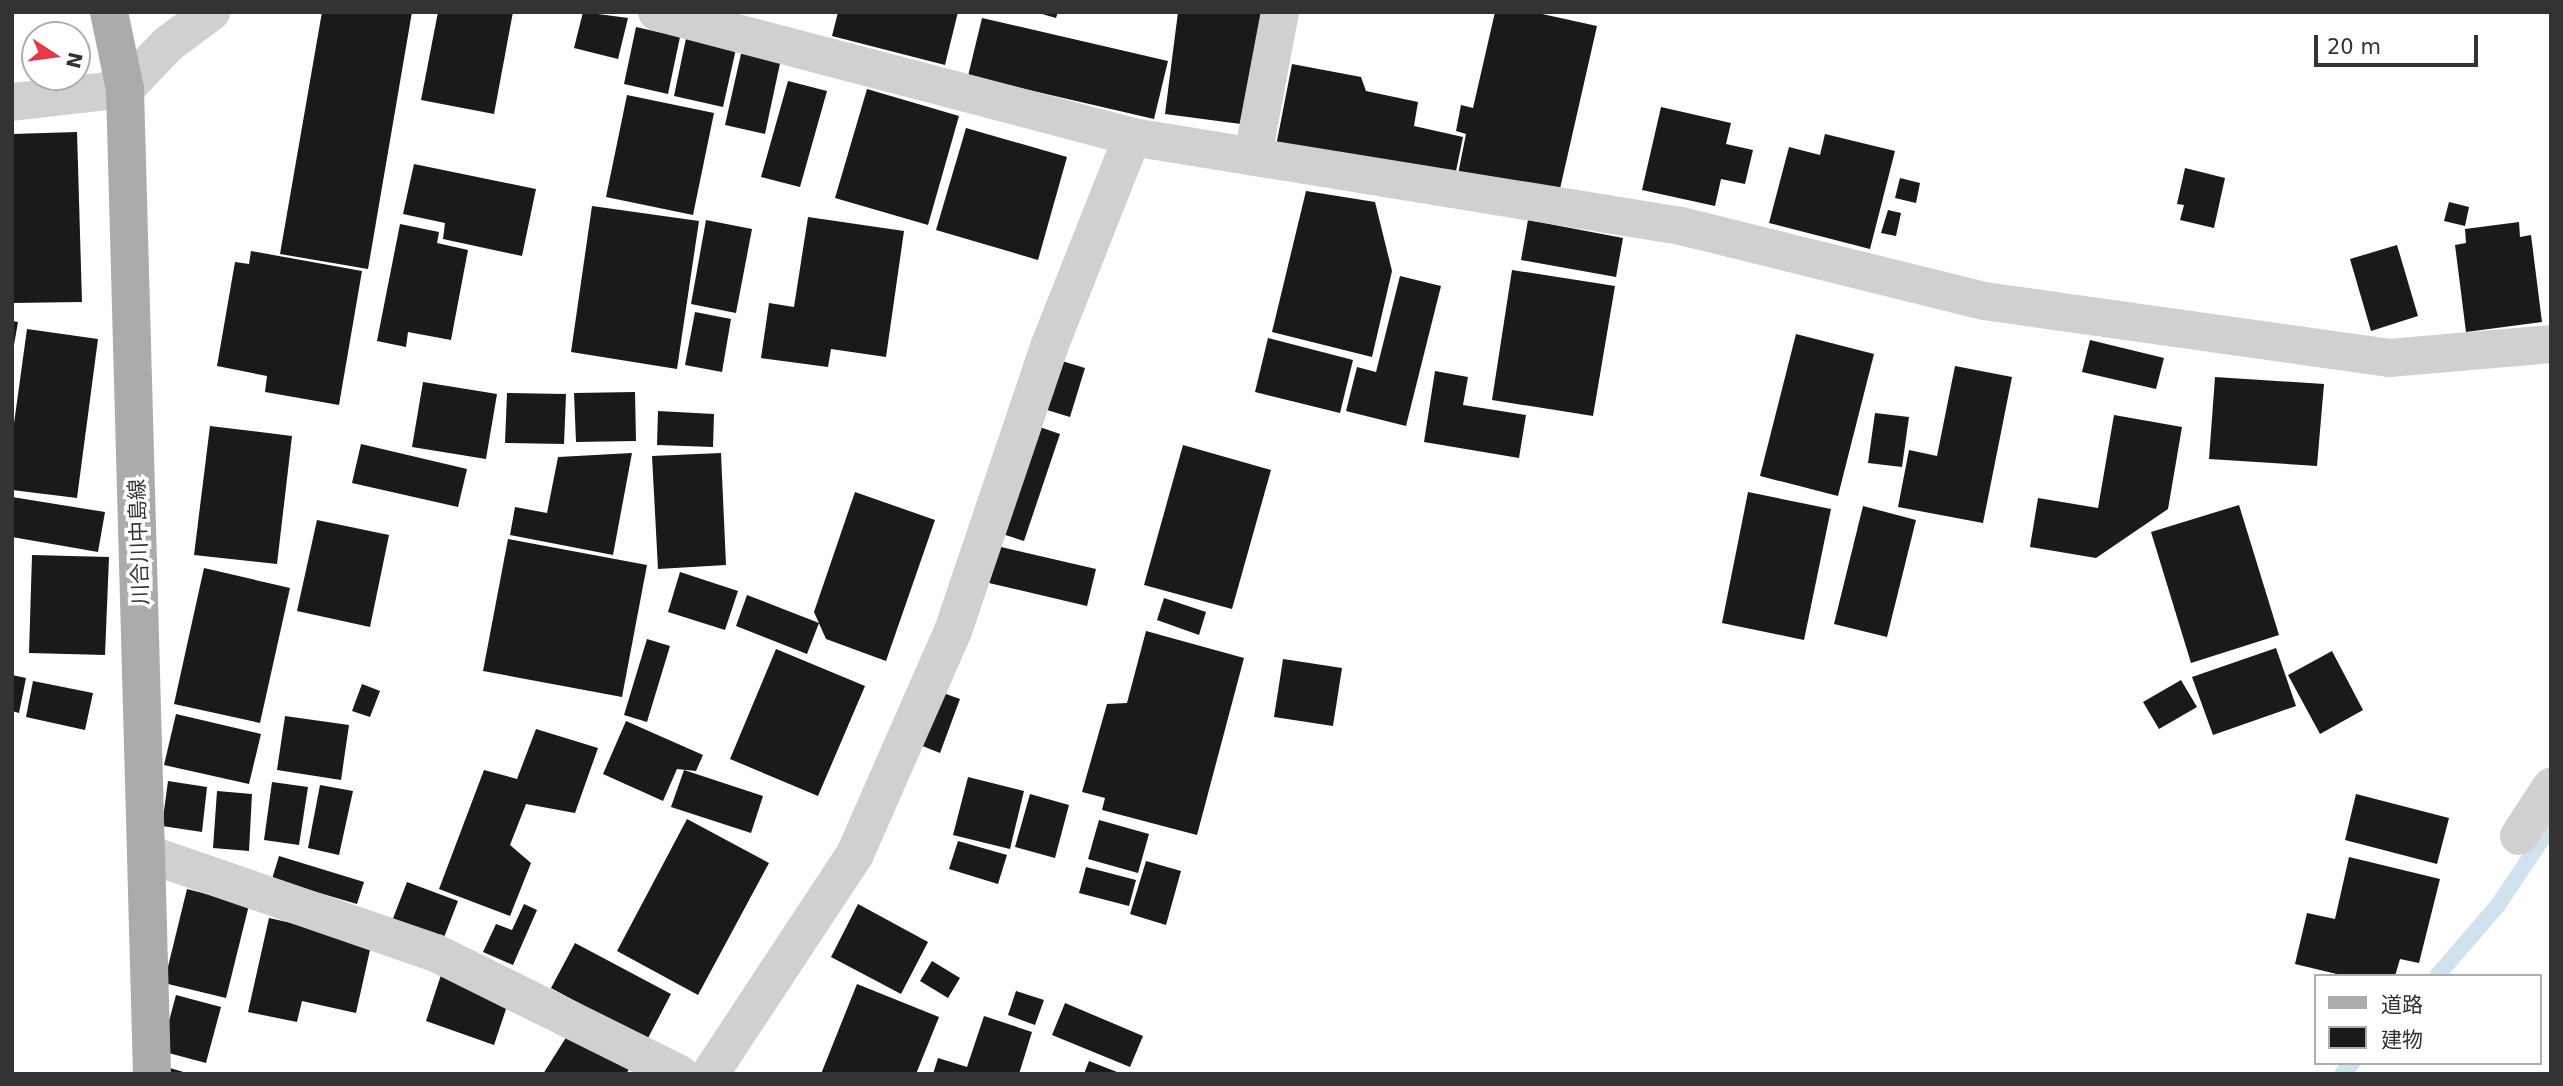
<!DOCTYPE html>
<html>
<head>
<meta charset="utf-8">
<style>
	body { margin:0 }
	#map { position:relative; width:2563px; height:1086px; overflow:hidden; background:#fff; font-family:"DejaVu Sans","Noto Sans JP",sans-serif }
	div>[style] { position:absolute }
	.stream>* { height:16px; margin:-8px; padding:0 8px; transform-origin:8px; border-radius:8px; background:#cfe2ee }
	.building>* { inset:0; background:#1a1a1a }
	.minor>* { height:38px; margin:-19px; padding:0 19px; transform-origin:19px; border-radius:19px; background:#d0d0d0 }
	.major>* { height:38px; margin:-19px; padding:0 19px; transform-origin:19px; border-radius:19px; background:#ababab }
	span { translate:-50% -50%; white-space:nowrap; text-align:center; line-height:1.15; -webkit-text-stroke:7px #fff; paint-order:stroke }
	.street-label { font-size:21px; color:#333 }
	.frame { position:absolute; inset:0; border:14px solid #333; pointer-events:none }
	.legend { position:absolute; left:2314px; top:974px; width:228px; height:91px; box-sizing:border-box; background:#fff; border:2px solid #adadad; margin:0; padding:9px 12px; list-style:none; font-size:21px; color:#333 }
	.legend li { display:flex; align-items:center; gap:14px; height:35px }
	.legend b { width:35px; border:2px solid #adadad }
	.north { position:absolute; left:21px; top:21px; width:70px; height:70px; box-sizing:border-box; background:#fff; border:2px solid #adadad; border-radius:50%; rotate:103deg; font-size:19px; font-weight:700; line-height:28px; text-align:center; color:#333 }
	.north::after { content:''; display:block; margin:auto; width:24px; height:32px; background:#e63946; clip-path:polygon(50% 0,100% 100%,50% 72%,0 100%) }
	.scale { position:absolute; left:2314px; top:35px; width:164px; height:32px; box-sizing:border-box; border:4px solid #333; border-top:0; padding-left:9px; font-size:21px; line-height:24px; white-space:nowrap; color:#333; -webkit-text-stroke:5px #fff; paint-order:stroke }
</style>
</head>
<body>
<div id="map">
	<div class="stream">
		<i style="left:2437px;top:976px;width:94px;rotate:-49.3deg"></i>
		<i style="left:2498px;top:905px;width:95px;rotate:-56.1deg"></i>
		<i style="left:2342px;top:1074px;width:15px;rotate:-48deg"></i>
	</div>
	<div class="building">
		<i style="clip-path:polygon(322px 12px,412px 12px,368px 269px,280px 254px)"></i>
		<i style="clip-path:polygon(438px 12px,513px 12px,494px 114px,421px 100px)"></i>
		<i style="clip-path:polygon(583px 12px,628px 18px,618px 59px,574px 48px)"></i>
		<i style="clip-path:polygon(838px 12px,958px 12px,945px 65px,832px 36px)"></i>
		<i style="clip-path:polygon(1035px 12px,1058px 12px,1056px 18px)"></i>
		<i style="clip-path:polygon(1178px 12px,1271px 12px,1256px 126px,1165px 114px)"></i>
		<i style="clip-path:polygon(1495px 12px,1533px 12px,1597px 26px,1557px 202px,1457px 179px,1466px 134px,1456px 131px,1461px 105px,1473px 108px)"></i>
		<i style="clip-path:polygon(982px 18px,1168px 61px,1154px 119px,968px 76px)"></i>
		<i style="clip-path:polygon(636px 27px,680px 37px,668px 94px,624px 84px)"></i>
		<i style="clip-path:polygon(688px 29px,738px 40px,723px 107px,674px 96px)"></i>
		<i style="clip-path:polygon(743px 45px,782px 54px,765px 134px,725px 125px)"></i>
		<i style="clip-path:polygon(1292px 64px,1361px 77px,1366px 91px,1418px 102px,1414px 126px,1463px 137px,1455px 176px,1276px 146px)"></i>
		<i style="clip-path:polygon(788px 81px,827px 91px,800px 187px,761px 177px)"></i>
		<i style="clip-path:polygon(867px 89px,959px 116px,928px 225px,835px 198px)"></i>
		<i style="clip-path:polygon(627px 95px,714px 113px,693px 215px,606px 197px)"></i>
		<i style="clip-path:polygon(1661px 107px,1731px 123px,1726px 144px,1753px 150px,1745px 184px,1721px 179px,1715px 206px,1642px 190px)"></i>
		<i style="clip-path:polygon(966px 128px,1067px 157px,1038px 260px,936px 230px)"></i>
		<i style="clip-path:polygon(77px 132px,82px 302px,12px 303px,12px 134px)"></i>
		<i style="clip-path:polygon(1825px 134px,1895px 151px,1870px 249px,1769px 223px,1789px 147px,1820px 155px)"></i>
		<i style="clip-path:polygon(414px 164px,536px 189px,522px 256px,443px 239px,445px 223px,403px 214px)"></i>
		<i style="clip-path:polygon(2185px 168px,2225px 178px,2214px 228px,2180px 220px,2184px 205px,2177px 204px)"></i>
		<i style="clip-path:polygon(1900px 178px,1920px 183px,1916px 203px,1895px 198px)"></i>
		<i style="clip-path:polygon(1306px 191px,1375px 202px,1392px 271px,1372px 357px,1272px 332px)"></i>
		<i style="clip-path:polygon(2449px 202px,2469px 207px,2465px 226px,2444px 221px)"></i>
		<i style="clip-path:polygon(592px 206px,699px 221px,677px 369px,571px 352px)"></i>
		<i style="clip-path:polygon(1888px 210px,1901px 213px,1896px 236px,1881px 233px)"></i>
		<i style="clip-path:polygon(808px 217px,904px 231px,886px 357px,831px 349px,828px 367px,761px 358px,769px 303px,794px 307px)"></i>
		<i style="clip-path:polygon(706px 220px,752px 229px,736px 313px,691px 304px)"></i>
		<i style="clip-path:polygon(1528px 220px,1623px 238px,1616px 277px,1521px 260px)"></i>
		<i style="clip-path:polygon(2519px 222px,2520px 237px,2531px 235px,2542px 322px,2466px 332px,2455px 245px,2466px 243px,2465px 229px)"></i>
		<i style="clip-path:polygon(400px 224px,439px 232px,437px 243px,468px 250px,451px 340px,408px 332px,406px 347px,377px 341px)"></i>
		<i style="clip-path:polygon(2397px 245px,2418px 316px,2371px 331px,2350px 259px)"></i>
		<i style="clip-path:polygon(251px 251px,362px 271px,339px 405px,265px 392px,267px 376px,217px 366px,235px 262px,249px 264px)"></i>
		<i style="clip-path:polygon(1512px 270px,1615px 286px,1593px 416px,1492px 400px)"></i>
		<i style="clip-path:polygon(1400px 276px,1441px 286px,1406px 426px,1346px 411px,1357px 367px,1376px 372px)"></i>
		<i style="clip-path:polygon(695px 312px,731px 319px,722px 372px,685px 365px)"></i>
		<i style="clip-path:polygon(12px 321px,18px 322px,14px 345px,12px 345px)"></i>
		<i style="clip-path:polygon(27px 329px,98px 339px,77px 498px,12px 490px,12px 438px)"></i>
		<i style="clip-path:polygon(1796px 334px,1874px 354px,1838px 496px,1760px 476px)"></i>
		<i style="clip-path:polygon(1268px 338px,1353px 360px,1340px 413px,1255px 392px)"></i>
		<i style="clip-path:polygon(2090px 340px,2164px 358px,2156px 389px,2082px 372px)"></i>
		<i style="clip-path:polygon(1052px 358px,1085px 368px,1070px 417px,1037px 407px)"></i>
		<i style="clip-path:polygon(1955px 366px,2012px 377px,1983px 523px,1898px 507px,1909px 450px,1937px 456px)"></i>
		<i style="clip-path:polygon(1435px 371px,1468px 377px,1463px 405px,1526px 415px,1519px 458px,1424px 442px)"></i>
		<i style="clip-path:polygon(2215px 377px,2324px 384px,2317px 466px,2209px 459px)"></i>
		<i style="clip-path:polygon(423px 382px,497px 394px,486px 459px,412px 447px)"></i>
		<i style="clip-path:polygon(635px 392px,636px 441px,576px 442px,574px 393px)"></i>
		<i style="clip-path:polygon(507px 393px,566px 394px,564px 444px,505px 443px)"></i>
		<i style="clip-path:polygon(658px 411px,714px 414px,713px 447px,657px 445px)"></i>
		<i style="clip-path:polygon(1875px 413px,1909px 417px,1902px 467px,1868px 463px)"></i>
		<i style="clip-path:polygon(2114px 415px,2182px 427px,2168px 509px,2096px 558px,2030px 547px,2038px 498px,2098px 508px)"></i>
		<i style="clip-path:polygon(1031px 424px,1060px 434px,1024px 541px,996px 532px)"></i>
		<i style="clip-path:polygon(210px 426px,292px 436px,277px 564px,194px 555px)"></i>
		<i style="clip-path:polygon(361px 444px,467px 469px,458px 507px,352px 483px)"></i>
		<i style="clip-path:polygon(1183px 445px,1271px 470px,1232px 609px,1144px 585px)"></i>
		<i style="clip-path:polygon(632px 453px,613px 555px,510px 535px,515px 507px,547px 513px,558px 457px)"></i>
		<i style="clip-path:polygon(721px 453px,726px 565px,658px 569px,652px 456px)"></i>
		<i style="clip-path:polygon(855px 492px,935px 520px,886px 661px,826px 639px,814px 612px)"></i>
		<i style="clip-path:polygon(1748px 492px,1831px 509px,1804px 640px,1722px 623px)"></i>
		<i style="clip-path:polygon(12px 497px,105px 512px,98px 552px,12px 537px)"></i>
		<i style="clip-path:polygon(2239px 505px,2279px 635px,2191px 663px,2151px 532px)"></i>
		<i style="clip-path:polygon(1863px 506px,1916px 520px,1887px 637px,1834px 624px)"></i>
		<i style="clip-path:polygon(317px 520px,389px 535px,370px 627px,297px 611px)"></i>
		<i style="clip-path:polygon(508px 539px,647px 565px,622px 697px,483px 671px)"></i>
		<i style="clip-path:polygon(997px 546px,1096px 569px,1087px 606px,989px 583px)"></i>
		<i style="clip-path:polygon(32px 555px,109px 557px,105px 655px,29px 653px)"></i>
		<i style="clip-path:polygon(204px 568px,290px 588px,260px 723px,174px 704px)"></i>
		<i style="clip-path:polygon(680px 572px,738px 591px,725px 630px,668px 612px)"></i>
		<i style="clip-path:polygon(747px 595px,819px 623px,807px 654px,736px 626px)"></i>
		<i style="clip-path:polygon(1164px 598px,1206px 612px,1199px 635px,1157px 620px)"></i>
		<i style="clip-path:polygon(1146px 631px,1244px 658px,1197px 835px,1102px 810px,1105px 798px,1082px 792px,1107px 704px,1127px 703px)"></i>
		<i style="clip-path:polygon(647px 639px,670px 646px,647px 722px,624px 715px)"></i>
		<i style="clip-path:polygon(2276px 648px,2296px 706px,2213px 735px,2192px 677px)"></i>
		<i style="clip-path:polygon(776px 649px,865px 686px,818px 796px,730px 759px)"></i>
		<i style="clip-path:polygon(2332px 651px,2363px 710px,2320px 734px,2288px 675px)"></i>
		<i style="clip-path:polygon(1283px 659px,1342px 668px,1333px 726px,1274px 717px)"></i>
		<i style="clip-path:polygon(12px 675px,26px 678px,19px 713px,12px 711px)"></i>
		<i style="clip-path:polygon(2181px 680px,2197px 707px,2159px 729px,2143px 702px)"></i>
		<i style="clip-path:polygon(33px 681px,93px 693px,85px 730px,26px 717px)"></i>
		<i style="clip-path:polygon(362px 684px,380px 691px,370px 717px,352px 711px)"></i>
		<i style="clip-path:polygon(935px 690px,960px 699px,940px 753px,915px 743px)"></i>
		<i style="clip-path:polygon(176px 714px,261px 734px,249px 784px,164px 765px)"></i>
		<i style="clip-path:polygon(285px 716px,349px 725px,341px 780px,277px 770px)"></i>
		<i style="clip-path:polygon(626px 721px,703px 755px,696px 771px,677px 769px,663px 801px,603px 774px)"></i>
		<i style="clip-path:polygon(536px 729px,598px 748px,575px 813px,526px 804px,510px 845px,531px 863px,510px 916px,439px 889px,484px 770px,517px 779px)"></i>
		<i style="clip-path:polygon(684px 770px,763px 796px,751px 833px,671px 807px)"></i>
		<i style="clip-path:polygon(968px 777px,1024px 791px,1010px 849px,953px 835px)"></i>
		<i style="clip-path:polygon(168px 781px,207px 787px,202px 832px,162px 826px)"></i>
		<i style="clip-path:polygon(272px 782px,308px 787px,299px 845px,264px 840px)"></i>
		<i style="clip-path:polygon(320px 785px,353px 791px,339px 855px,308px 848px)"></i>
		<i style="clip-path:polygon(217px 791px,252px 794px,249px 851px,213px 848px)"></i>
		<i style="clip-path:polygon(1030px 794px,1069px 805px,1055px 858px,1015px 847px)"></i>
		<i style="clip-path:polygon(2356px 794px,2449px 818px,2437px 864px,2345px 840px)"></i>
		<i style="clip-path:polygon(687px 819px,769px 863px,698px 995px,617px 951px)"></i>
		<i style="clip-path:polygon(1099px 820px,1149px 834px,1138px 873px,1088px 859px)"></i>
		<i style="clip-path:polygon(958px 841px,1007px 855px,998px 884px,949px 869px)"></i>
		<i style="clip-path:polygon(279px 856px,364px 882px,357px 904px,272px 879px)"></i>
		<i style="clip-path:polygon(2349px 857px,2440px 879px,2419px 963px,2400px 959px,2395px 976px,2345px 976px,2295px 964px,2307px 913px,2335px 919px)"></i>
		<i style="clip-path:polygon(1146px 861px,1181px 871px,1166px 925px,1130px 914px)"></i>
		<i style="clip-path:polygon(1086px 867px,1136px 880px,1129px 906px,1079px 893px)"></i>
		<i style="clip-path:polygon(407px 882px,458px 901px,443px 940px,392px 921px)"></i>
		<i style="clip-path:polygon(187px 889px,249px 905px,226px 998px,164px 983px)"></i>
		<i style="clip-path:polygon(524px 904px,537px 910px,513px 965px,483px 952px,496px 924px,512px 930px)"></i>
		<i style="clip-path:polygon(858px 904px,928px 942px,901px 994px,831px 957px)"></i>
		<i style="clip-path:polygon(269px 918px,372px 941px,356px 1013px,302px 1001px,297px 1022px,248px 1012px)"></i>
		<i style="clip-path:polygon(575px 943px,671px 994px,647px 1040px,551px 988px)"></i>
		<i style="clip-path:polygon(932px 961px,960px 978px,948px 998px,920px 981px)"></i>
		<i style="clip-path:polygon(441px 975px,510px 997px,494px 1045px,426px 1021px)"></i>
		<i style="clip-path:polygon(857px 984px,939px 1017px,916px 1074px,821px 1074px)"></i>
		<i style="clip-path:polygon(1016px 991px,1044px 1000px,1035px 1025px,1008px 1015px)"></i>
		<i style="clip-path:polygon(176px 995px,221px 1007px,206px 1063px,161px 1051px)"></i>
		<i style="clip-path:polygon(1065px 1003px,1143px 1036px,1130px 1067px,1052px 1035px)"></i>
		<i style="clip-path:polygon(984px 1016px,1032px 1032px,1019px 1074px,933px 1074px,938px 1058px,967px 1067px)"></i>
		<i style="clip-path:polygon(572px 1028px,631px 1066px,626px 1074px,543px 1074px)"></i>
		<i style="clip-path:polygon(1089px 1061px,1122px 1074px,1084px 1074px)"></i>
		<i style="clip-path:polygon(170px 1068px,187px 1073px,187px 1074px,168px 1074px)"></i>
	</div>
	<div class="minor">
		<i style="left:657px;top:12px;width:491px;rotate:14.7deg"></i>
		<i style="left:1132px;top:137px;width:556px;rotate:9.21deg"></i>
		<i style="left:1681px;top:226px;width:312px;rotate:13.9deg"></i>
		<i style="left:1984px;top:301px;width:409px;rotate:8deg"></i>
		<i style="left:2389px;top:358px;width:163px;rotate:-4.9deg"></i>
		<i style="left:12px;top:102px;width:114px;rotate:-6.6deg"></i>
		<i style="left:125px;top:89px;width:62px;rotate:-46.3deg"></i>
		<i style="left:168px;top:44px;width:54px;rotate:-36.7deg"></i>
		<i style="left:1253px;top:155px;width:146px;rotate:-79.3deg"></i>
		<i style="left:2519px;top:836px;width:59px;rotate:-56.9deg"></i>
		<i style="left:148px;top:854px;width:305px;rotate:19deg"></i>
		<i style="left:436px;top:953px;width:272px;rotate:26.4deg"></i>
		<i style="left:710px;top:1074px;width:263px;rotate:-56.6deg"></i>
		<i style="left:855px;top:854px;width:244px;rotate:-66.3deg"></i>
		<i style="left:953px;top:631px;width:300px;rotate:-71.3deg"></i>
		<i style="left:1049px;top:347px;width:226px;rotate:-68.4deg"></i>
	</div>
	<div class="major">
		<i style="left:109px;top:12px;width:79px;rotate:78.3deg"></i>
		<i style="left:125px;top:89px;width:985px;rotate:88.43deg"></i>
	</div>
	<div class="street-label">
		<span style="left:139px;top:542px;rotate:-92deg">川合川中島線</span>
	</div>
	<div class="frame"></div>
	<ul class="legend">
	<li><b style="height:9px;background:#ababab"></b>道路</li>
	<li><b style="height:19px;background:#1a1a1a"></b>建物</li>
	</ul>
	<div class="north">N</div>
	<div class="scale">20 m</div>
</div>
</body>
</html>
